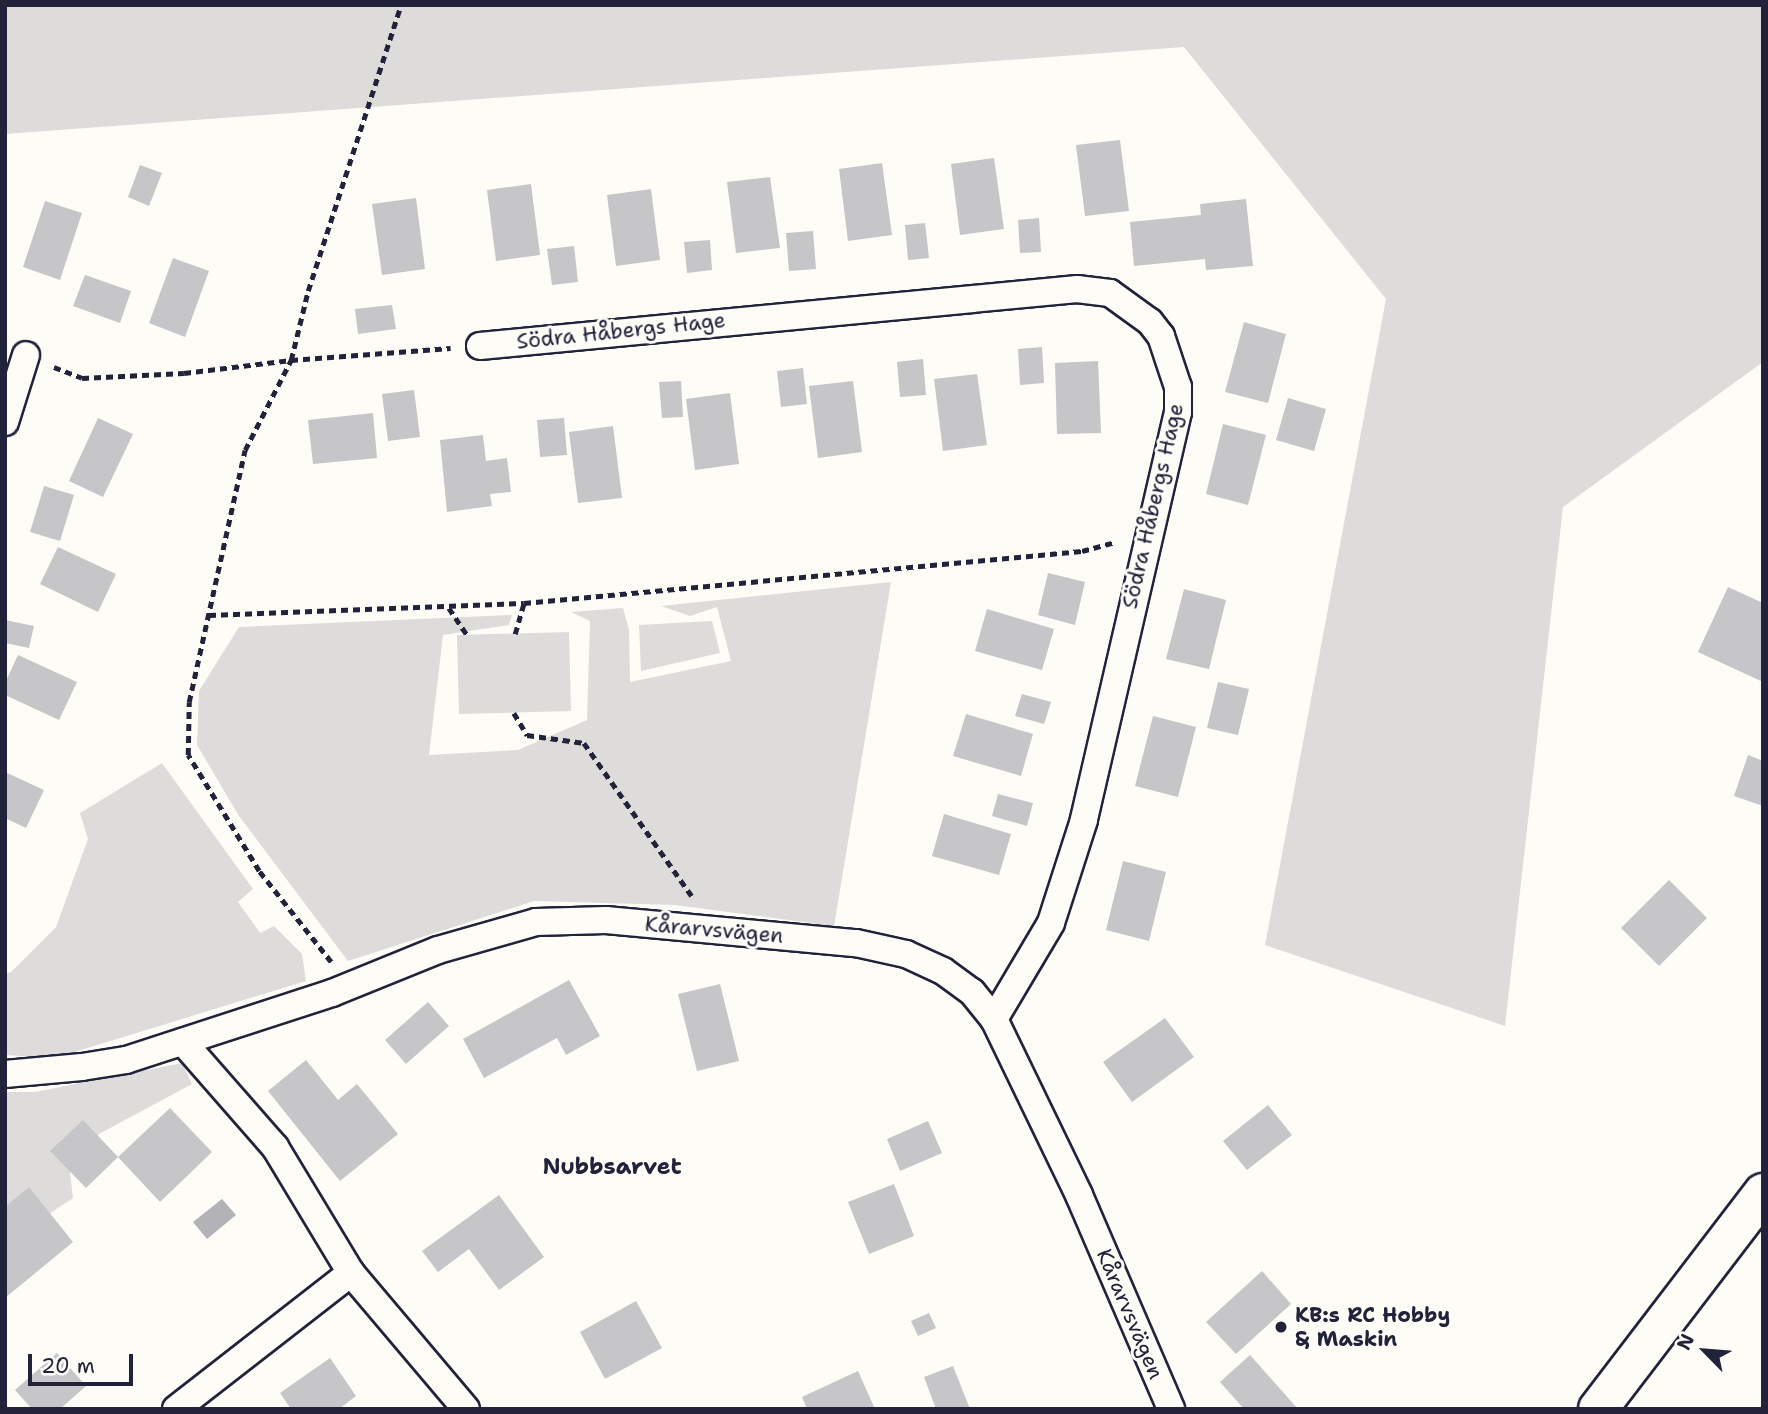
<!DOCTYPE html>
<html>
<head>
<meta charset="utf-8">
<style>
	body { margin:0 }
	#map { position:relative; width:1768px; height:1414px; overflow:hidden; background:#fdfcf7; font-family:"Shantell Sans",sans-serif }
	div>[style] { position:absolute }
	.green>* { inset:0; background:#dddcdb }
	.water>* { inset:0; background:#b2b2b7 }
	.building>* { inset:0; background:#c6c6c8 }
	.path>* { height:4.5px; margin-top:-2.25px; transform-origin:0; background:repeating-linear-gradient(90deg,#22223b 0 7px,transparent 0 12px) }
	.roads { filter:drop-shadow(2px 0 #22223b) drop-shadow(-2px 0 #22223b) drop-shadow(0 2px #22223b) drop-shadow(0 -2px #22223b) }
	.street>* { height:26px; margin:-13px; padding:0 13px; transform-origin:13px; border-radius:13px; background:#fdfcf7 }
	.secondary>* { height:38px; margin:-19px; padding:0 19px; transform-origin:19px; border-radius:19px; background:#fdfcf7 }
	.dots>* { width:19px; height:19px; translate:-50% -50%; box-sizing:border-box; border:4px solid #fdfcf7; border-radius:50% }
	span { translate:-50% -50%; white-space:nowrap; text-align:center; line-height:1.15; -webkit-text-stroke:6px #fdfcf7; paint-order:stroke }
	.street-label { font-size:21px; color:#22223b }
	.poi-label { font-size:21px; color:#22223b; font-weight:700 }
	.left { translate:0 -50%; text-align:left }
	.neighbourhood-label { font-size:23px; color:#22223b; font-weight:700 }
	.frame { position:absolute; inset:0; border:7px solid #22223b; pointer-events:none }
	.north { position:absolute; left:1670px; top:1316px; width:70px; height:70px; -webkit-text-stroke:5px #fdfcf7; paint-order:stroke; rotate:295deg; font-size:19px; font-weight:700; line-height:28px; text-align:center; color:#22223b }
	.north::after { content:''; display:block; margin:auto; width:24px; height:32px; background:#22223b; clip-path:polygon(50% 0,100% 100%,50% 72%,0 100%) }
	.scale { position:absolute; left:28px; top:1354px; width:105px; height:32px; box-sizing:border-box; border:4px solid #22223b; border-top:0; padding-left:9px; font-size:21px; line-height:24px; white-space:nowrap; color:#22223b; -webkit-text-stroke:5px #fdfcf7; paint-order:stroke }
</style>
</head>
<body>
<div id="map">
	<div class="green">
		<i style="clip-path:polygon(5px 5px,1763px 5px,1763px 362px,1563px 507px,1505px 1026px,1265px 945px,1386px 299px,1184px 47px,5px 134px)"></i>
		<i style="clip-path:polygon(891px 582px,834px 926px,675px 905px,534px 901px,348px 961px,239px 816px,197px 745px,199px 691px,239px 627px,512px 615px,509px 625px,443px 635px,429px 755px,518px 750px,587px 720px,590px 621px,571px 612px,623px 608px,629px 630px,630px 682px,731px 661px,717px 607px,690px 616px,661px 606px)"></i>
		<i style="clip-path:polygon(712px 621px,720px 653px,641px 671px,639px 625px)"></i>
		<i style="clip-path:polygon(569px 632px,571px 711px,459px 714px,457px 635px)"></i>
		<i style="clip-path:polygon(162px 763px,253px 889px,238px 902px,260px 933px,274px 926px,302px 954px,306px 981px,55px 1058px,5px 1055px,5px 974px,11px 972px,56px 927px,88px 839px,80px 813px)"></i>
		<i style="clip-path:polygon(182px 1063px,192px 1084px,99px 1134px,70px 1173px,73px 1198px,49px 1214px,5px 1220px,5px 1092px,35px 1092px)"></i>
	</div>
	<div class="water">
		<i style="clip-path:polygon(222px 1199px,236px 1215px,207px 1239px,193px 1222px)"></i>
	</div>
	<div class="building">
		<i style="clip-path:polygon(1120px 140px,1129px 211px,1085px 216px,1076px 145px)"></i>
		<i style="clip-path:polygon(994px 158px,1004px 229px,960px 235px,951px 164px)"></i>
		<i style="clip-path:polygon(882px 163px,892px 235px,848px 241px,839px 169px)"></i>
		<i style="clip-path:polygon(140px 165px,162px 173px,149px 206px,128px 197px)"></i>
		<i style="clip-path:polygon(770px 177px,780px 248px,736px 253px,727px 182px)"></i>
		<i style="clip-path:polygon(531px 184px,540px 255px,496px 261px,487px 190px)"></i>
		<i style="clip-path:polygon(651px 189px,660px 260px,616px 266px,607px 195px)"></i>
		<i style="clip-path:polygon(416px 198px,425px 269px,382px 275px,372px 204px)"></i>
		<i style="clip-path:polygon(1246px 199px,1253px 266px,1206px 270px,1205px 259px,1134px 266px,1130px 222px,1201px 215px,1200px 204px)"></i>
		<i style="clip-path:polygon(45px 201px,82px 213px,60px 280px,23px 267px)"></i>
		<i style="clip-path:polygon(1039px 218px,1041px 252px,1020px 253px,1018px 220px)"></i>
		<i style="clip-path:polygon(925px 223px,929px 258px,908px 260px,905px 225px)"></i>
		<i style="clip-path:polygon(813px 231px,816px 269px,789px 271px,786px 233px)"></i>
		<i style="clip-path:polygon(710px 240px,712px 270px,687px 273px,684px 242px)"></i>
		<i style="clip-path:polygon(574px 246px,578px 282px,552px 285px,547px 249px)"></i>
		<i style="clip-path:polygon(173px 258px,209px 271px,185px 337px,149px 323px)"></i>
		<i style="clip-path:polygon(85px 275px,131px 291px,120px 323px,73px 306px)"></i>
		<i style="clip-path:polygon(392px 305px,396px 329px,358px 334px,355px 309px)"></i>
		<i style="clip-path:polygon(1244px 322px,1286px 334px,1268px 403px,1225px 392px)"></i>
		<i style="clip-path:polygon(1042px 347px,1044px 383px,1020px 385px,1018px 349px)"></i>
		<i style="clip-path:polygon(923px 359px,926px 395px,900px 397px,897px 362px)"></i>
		<i style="clip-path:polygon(1098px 361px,1101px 433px,1057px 434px,1055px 363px)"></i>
		<i style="clip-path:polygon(803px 368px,807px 404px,781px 407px,777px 371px)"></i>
		<i style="clip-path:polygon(977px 374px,987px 445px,943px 451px,934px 379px)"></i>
		<i style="clip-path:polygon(681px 381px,683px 417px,662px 418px,659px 382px)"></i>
		<i style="clip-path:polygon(853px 381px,862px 452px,818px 458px,809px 386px)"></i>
		<i style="clip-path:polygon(414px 390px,420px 437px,388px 441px,382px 394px)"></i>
		<i style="clip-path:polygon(730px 393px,739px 464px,695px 470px,686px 399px)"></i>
		<i style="clip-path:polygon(1288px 398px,1326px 409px,1314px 451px,1276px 440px)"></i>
		<i style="clip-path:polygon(373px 413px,377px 458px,313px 464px,308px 420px)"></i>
		<i style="clip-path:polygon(98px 418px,133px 434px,103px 497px,69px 481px)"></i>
		<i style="clip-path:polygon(564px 418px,567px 455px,540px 457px,537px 420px)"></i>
		<i style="clip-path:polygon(1223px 424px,1266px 435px,1248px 505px,1206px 494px)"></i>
		<i style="clip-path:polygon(613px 426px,622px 498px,578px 503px,569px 432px)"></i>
		<i style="clip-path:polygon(483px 435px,486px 461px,507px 458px,511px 492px,490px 494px,492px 506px,447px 512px,440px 440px)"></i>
		<i style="clip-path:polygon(44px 486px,74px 495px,60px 541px,30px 532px)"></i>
		<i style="clip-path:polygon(58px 547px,116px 574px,98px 612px,40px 584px)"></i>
		<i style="clip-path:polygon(1048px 573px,1085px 582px,1075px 625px,1038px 615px)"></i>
		<i style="clip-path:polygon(1728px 587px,1763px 603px,1763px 682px,1698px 652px)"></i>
		<i style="clip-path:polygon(1184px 589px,1226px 600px,1209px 669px,1166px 659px)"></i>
		<i style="clip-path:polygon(987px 609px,1054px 629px,1042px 670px,975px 651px)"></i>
		<i style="clip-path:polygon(5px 620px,34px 626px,29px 648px,5px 643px)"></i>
		<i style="clip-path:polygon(18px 655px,77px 682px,59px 720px,5px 695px,5px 683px)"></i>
		<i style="clip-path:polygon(1218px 682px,1249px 689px,1238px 735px,1207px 728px)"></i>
		<i style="clip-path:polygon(1022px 694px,1051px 702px,1044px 724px,1015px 716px)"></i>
		<i style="clip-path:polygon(966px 714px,1033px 734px,1021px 776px,953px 756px)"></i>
		<i style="clip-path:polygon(1153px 716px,1196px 727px,1178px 797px,1135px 786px)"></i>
		<i style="clip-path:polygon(1748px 755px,1763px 761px,1763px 806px,1734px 796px)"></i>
		<i style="clip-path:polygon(5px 772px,44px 790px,26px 828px,5px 818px)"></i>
		<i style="clip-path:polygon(998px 794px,1033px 803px,1027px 826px,992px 816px)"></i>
		<i style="clip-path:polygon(944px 814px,1011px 834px,999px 875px,932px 856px)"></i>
		<i style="clip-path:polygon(1123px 861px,1166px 872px,1149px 941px,1106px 930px)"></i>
		<i style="clip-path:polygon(1669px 880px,1707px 918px,1659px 966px,1621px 928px)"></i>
		<i style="clip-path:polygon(569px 980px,600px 1036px,566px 1055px,557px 1038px,484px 1078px,463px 1039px)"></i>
		<i style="clip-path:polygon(720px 984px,739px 1061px,697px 1071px,678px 994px)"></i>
		<i style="clip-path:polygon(428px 1002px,449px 1026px,406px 1064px,385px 1040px)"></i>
		<i style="clip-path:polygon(1165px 1018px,1194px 1057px,1132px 1102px,1103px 1062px)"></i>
		<i style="clip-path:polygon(306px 1060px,338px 1100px,357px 1084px,398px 1134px,340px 1181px,268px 1091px)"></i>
		<i style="clip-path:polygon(1268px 1105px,1292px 1135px,1247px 1170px,1223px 1141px)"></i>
		<i style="clip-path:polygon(170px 1108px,212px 1152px,160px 1202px,118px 1157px,86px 1188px,50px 1151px,83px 1120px,118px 1157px)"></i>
		<i style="clip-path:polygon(928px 1121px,942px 1153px,900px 1171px,887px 1139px)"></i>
		<i style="clip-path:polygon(894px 1184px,914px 1236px,869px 1254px,848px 1202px)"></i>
		<i style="clip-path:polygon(29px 1187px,73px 1242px,5px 1298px,5px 1207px)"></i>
		<i style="clip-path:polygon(499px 1195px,544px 1257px,499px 1290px,469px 1249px,438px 1272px,422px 1251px)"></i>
		<i style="clip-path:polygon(1262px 1271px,1291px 1304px,1236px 1354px,1206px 1322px)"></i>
		<i style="clip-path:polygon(636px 1301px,662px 1348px,605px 1379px,580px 1332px)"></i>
		<i style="clip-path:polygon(929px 1313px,936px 1328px,918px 1336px,911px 1321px)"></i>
		<i style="clip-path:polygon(57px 1353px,86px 1386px,60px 1409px,32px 1409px,15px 1390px)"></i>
		<i style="clip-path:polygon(1250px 1355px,1298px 1409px,1244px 1409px,1220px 1382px)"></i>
		<i style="clip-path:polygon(330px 1358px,356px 1396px,339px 1409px,291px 1409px,280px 1393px)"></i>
		<i style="clip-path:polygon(953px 1366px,970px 1409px,936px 1409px,924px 1377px)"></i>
		<i style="clip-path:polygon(858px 1371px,875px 1409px,807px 1409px,802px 1397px)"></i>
	</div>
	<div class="path">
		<i style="left:54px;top:367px;width:30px;rotate:21deg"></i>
		<i style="left:82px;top:378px;width:102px;rotate:-2.8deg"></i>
		<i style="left:184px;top:373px;width:108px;rotate:-6.9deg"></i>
		<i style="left:291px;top:360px;width:160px;rotate:-4.3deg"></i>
		<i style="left:449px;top:608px;width:32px;rotate:56deg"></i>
		<i style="left:209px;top:615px;width:315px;rotate:-2.2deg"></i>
		<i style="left:524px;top:603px;width:560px;rotate:-5.32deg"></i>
		<i style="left:1082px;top:551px;width:35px;rotate:-15deg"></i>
		<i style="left:515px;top:634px;width:32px;rotate:-74deg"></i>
		<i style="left:514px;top:713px;width:26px;rotate:59deg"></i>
		<i style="left:527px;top:735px;width:58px;rotate:8deg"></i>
		<i style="left:584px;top:743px;width:187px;rotate:54.8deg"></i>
		<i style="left:331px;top:962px;width:116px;rotate:-128.4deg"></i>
		<i style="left:259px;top:871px;width:136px;rotate:-121.5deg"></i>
		<i style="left:188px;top:755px;width:53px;rotate:-88.9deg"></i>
		<i style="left:189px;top:702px;width:258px;rotate:-77.5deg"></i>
		<i style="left:245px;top:450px;width:101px;rotate:-62.9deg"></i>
		<i style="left:291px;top:360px;width:71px;rotate:-76.2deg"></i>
		<i style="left:308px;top:291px;width:301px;rotate:-72deg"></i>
	</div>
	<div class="roads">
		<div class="street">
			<i style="left:480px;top:346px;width:600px;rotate:-5.45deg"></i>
			<i style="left:1077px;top:289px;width:33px;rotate:7deg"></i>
			<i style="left:1110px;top:293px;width:49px;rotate:35.9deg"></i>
			<i style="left:1150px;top:322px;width:18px;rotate:52deg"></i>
			<i style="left:1161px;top:336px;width:54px;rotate:71.6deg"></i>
			<i style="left:1178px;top:387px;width:25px;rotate:90deg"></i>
			<i style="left:1178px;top:412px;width:419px;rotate:103deg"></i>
			<i style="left:1084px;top:820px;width:108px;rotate:107.8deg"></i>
			<i style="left:1051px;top:923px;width:112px;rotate:120.7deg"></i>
			<i style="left:5px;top:422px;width:70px;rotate:-72.6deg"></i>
			<i style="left:183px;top:1042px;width:140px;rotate:48.8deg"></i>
			<i style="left:275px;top:1147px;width:147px;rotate:58.9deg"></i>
			<i style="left:351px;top:1273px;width:178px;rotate:49.8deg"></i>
			<i style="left:5px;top:1074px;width:77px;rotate:-5.2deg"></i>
			<i style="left:82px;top:1067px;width:45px;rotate:-9deg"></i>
			<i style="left:126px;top:1060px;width:217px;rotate:-18deg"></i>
			<i style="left:332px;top:993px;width:114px;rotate:-22.1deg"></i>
			<i style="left:438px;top:950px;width:102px;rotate:-15.9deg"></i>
			<i style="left:536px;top:922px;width:70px;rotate:-1.6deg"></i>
			<i style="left:606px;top:920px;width:251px;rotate:5.3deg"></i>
			<i style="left:856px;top:943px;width:51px;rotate:12.4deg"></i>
			<i style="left:906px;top:954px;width:41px;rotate:24.7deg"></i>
			<i style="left:943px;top:971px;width:36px;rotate:36deg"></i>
			<i style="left:972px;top:992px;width:35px;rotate:51deg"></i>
			<i style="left:994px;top:1019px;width:195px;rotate:64.2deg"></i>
			<i style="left:1079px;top:1195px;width:233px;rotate:66.7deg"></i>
			<i style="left:176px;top:1409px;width:222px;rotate:-37.9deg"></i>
		</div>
		<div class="secondary">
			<i style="left:1598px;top:1409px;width:272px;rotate:-52.6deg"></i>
		</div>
	</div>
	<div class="dots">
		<i style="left:1281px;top:1327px;background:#22223b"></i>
	</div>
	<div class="street-label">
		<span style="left:621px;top:331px;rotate:-6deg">Södra Håbergs Hage</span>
		<span style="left:1153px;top:506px;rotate:-77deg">Södra Håbergs Hage</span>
		<span style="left:714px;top:930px;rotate:5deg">Kårarvsvägen</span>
		<span style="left:1130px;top:1314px;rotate:67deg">Kårarvsvägen</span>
	</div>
	<div class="poi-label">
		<span class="left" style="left:1295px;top:1327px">KB:s RC Hobby<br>&amp; Maskin</span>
	</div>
	<div class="neighbourhood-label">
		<span style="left:612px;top:1166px">Nubbsarvet</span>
	</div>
	<div class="frame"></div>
	<div class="north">N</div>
	<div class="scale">20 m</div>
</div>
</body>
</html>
